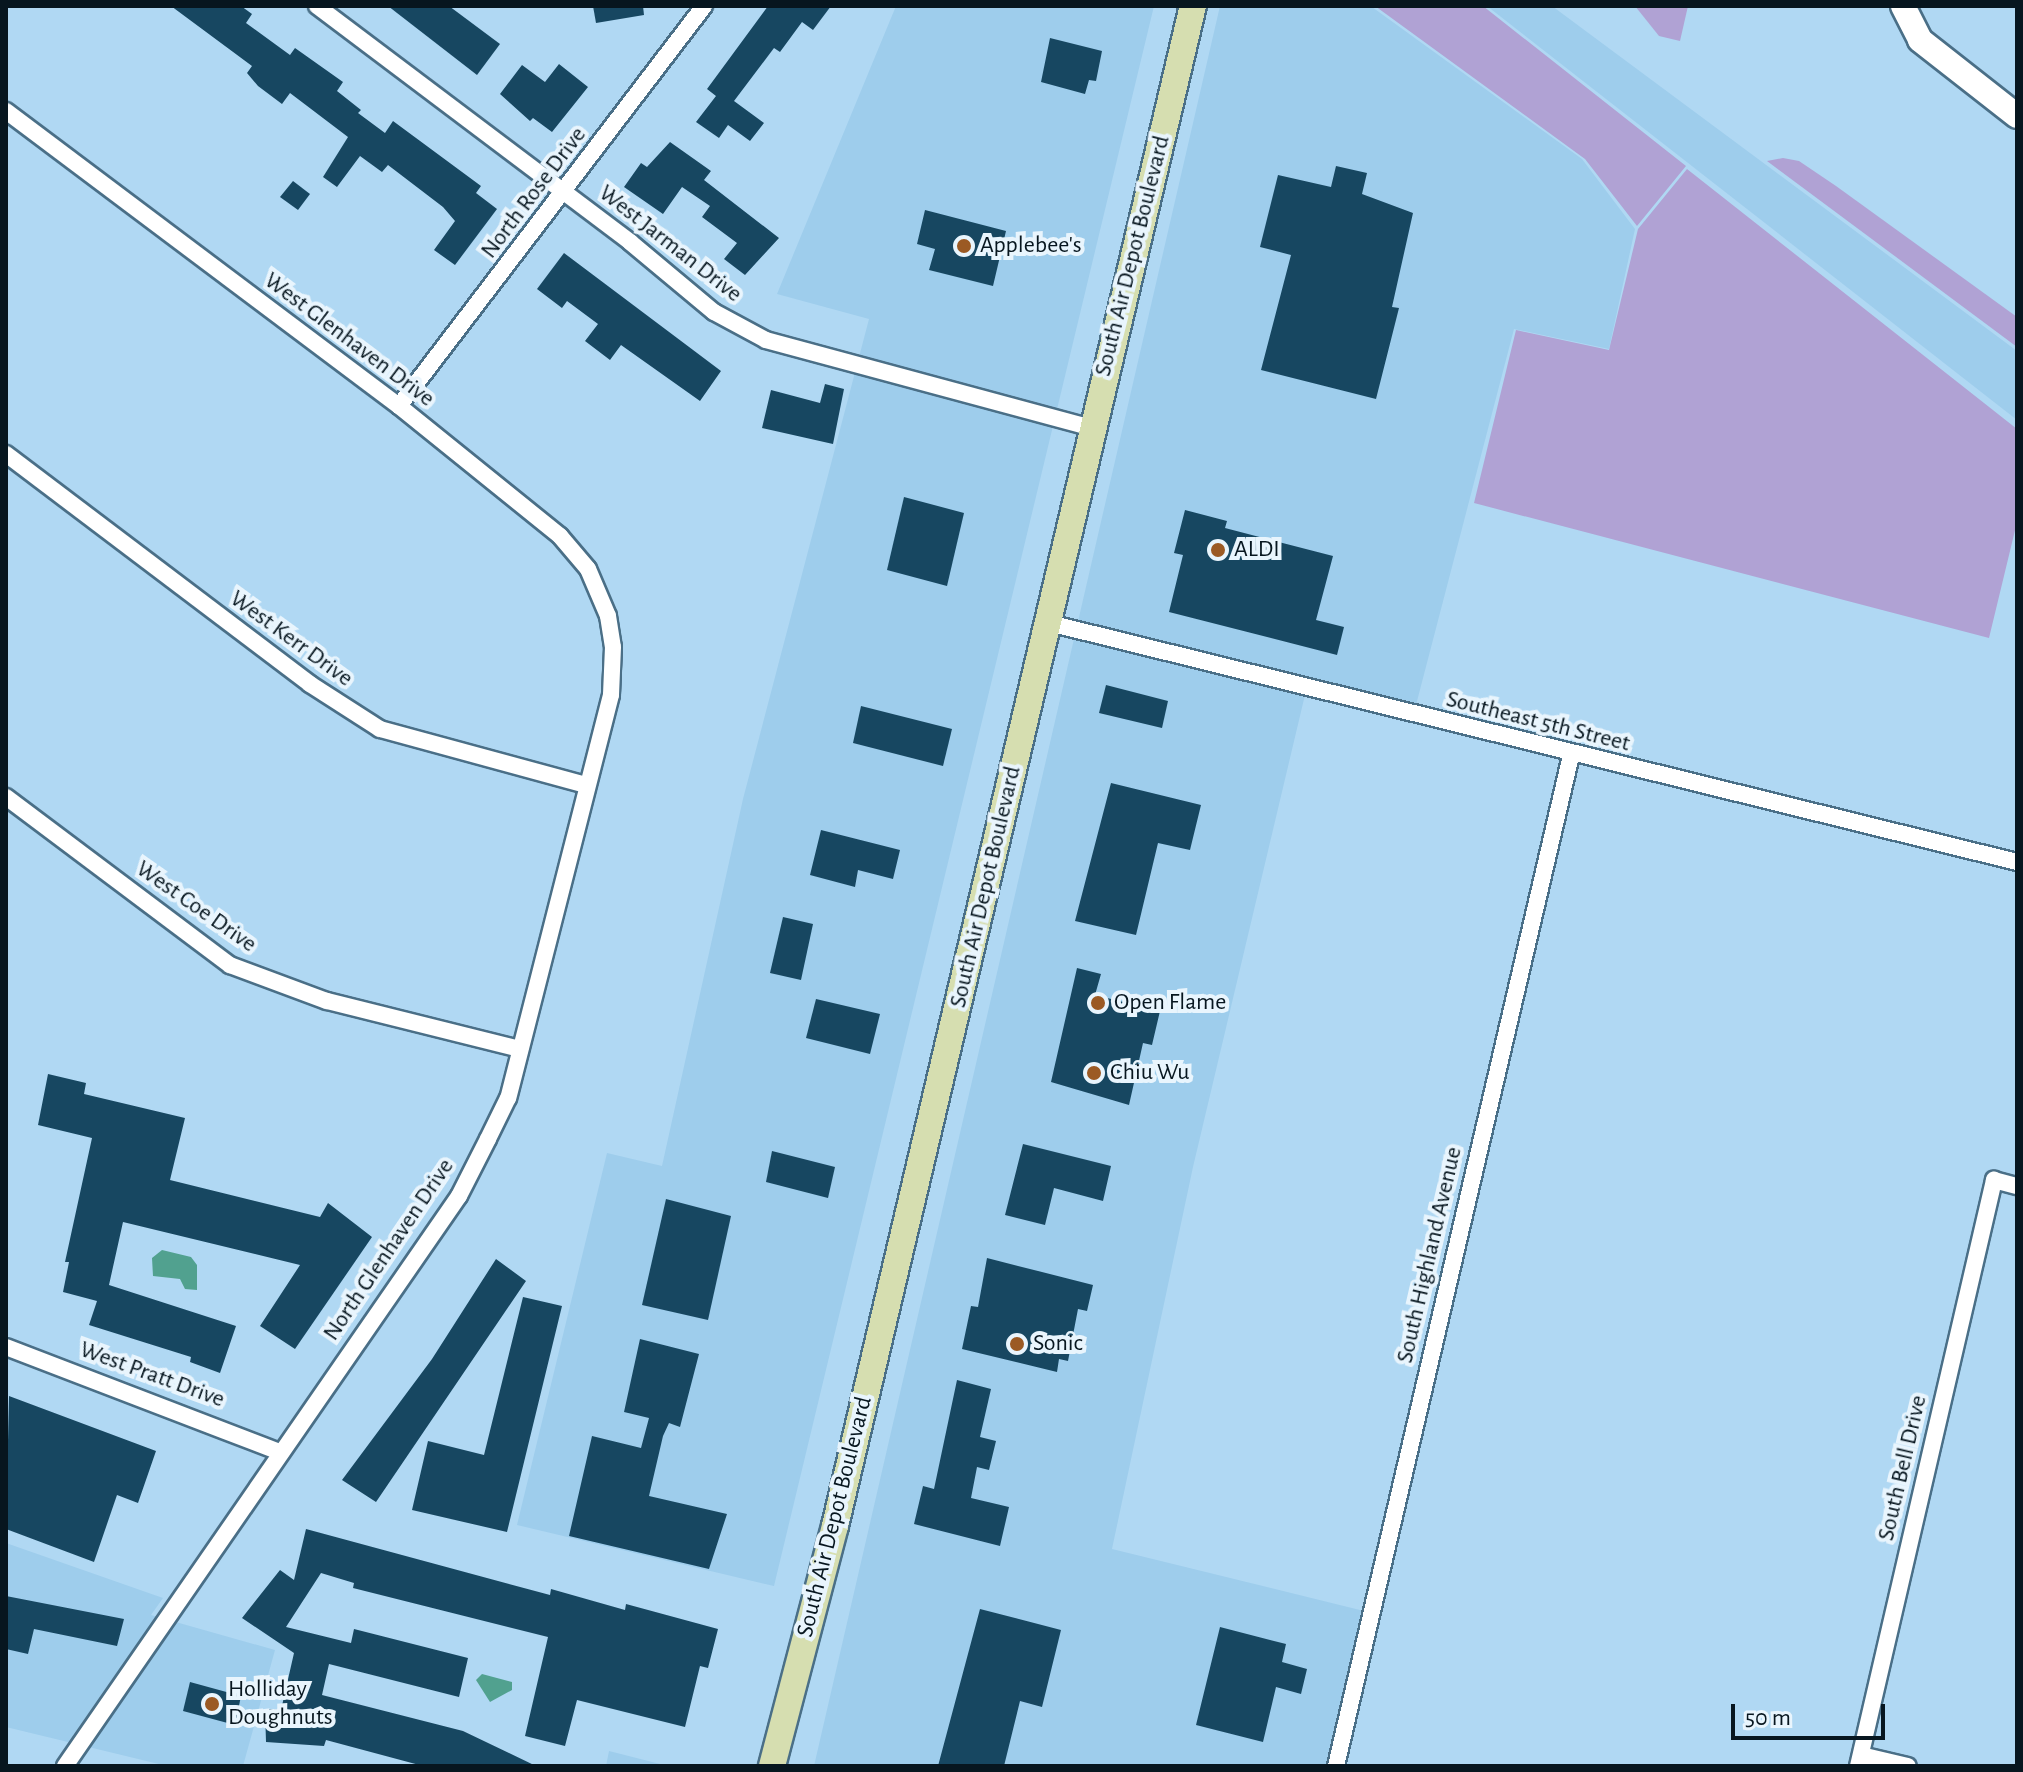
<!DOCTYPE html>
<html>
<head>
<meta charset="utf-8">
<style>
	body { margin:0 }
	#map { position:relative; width:2023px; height:1772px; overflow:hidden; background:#b0d8f3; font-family:"Alegreya Sans",sans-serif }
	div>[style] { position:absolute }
	.built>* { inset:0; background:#9ecdec }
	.green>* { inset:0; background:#b0a2d4 }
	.water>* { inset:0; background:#51a18f }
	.building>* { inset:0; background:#174761 }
	.roads { filter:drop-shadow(2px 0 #4a6f87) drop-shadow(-2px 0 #4a6f87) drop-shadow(0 2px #4a6f87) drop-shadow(0 -2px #4a6f87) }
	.street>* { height:16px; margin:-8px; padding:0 8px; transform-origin:8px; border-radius:8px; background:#fff }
	.secondary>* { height:24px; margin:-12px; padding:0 12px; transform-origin:12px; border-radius:12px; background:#fff }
	.primary>* { height:26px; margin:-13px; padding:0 13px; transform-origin:13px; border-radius:13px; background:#d6deb0 }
	.dots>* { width:22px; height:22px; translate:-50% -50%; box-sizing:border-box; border:4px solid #e9f5fd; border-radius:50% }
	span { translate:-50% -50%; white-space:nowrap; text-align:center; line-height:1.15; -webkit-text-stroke:8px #e9f5fd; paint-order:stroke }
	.street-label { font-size:24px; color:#07161f }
	.poi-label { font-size:24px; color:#07161f }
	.left { translate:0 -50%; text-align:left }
	.frame { position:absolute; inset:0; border:8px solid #07161f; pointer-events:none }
	.scale { position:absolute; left:1731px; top:1704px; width:154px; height:36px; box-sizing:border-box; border:4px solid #07161f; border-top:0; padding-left:10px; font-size:24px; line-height:28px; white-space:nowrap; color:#07161f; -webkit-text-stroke:6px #e9f5fd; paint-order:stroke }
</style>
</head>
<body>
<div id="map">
	<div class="built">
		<i style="clip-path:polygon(896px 6px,1154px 6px,774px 1586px,517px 1525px,607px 1153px,662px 1166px,743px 799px,869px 319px,777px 294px)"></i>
		<i style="clip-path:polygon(1220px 6px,1372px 7px,1582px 159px,1635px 229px,1609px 349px,1514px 329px,1416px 705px,1309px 678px,1193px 1167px,1112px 1549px,1364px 1611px,1327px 1766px,814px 1766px)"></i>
		<i style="clip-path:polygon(1487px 6px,1552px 6px,2017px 351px,2017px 420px)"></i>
		<i style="clip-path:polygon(6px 1543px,163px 1598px,151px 1615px,275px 1650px,243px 1766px,167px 1766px,6px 1727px)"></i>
		<i style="clip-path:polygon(609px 1751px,668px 1766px,606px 1766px)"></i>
	</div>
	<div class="green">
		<i style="clip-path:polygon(1375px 6px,1483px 6px,1686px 166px,1637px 226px,1585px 159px)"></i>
		<i style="clip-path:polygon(1635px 6px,1688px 6px,1680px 41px,1659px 36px)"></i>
		<i style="clip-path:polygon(1783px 158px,1799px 161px,1836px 186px,2017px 317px,2017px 347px,1767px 161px)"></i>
		<i style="clip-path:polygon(1687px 169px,2017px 429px,2017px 522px,1989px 638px,1474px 503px,1516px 330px,1609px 350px,1638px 229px)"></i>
	</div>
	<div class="water">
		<i style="clip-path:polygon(162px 1250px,191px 1257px,197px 1265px,197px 1290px,185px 1289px,180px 1279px,153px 1276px,152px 1258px)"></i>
		<i style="clip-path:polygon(482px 1674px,512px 1682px,512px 1690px,490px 1702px,476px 1680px)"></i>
	</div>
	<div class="building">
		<i style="clip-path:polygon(171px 6px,241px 6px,252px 14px,246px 23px,290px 55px,295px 48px,343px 82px,337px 91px,361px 110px,358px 113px,385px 133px,393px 121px,481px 186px,476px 193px,497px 209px,455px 265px,434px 250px,455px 221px,443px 207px,388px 165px,382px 172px,360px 156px,337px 187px,323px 177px,348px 137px,290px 93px,282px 104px,258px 86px,247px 73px,252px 66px)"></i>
		<i style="clip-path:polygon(388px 6px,449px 6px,500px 44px,477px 75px)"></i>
		<i style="clip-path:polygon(593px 6px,643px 6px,644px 15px,596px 23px)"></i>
		<i style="clip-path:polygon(768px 6px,831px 6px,813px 30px,802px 22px,780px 52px,774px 48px,734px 101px,764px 123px,750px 141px,728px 125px,719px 138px,696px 122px,716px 96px,707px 89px)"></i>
		<i style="clip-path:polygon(1050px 38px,1102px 51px,1096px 81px,1089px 80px,1085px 94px,1041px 82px)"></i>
		<i style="clip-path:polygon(559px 64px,588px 87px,552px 132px,533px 118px,530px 121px,500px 94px,522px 65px,545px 82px)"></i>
		<i style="clip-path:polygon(670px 142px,711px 171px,704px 180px,779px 238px,745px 275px,724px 259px,737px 243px,702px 217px,710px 206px,682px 187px,663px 214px,624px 187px,641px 163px,647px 167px)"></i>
		<i style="clip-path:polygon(1336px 166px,1367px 173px,1362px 194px,1413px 213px,1392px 307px,1399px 308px,1376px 399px,1261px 370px,1291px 255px,1260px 247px,1278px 175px,1331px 187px)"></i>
		<i style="clip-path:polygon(293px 181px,310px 194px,298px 210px,280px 197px)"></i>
		<i style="clip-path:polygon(925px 210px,1006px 231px,993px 286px,929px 270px,935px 249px,917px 244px)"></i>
		<i style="clip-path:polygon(564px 253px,721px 371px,700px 401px,621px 345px,610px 360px,585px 341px,598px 324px,567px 301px,562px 308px,537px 289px)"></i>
		<i style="clip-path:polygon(825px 384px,844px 389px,833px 444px,762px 428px,771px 390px,820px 403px)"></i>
		<i style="clip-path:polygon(904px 497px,964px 513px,947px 586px,887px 570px)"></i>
		<i style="clip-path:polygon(1185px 510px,1227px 521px,1225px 528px,1333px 556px,1316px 620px,1344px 627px,1337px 655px,1169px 612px,1183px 555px,1174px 553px)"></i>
		<i style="clip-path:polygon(1106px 685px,1168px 701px,1162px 728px,1099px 713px)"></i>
		<i style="clip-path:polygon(861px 706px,952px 729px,943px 766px,853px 743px)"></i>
		<i style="clip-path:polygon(1111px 783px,1201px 805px,1190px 850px,1158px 843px,1136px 935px,1075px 921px)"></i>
		<i style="clip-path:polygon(821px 830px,900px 850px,893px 879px,858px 870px,855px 887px,810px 875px)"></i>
		<i style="clip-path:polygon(783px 917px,813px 924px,801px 980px,770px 973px)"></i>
		<i style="clip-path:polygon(1077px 968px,1101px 974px,1095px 995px,1160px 1011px,1152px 1045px,1143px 1043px,1129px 1105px,1051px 1082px)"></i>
		<i style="clip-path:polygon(816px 999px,880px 1014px,870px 1054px,806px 1038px)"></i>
		<i style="clip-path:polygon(48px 1074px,86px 1083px,84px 1094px,185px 1118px,170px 1180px,320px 1217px,328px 1203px,372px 1237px,295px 1349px,260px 1326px,300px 1265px,123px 1222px,109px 1285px,236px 1326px,220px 1373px,190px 1362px,191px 1357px,89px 1325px,97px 1301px,63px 1292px,69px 1262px,65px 1262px,92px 1138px,38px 1125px)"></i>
		<i style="clip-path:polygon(1023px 1144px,1111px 1166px,1103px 1201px,1054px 1188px,1045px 1225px,1005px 1215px)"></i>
		<i style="clip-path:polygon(772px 1151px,835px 1167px,828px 1198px,766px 1182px)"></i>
		<i style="clip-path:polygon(666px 1199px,731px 1216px,708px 1320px,642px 1305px)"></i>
		<i style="clip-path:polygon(987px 1258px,1093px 1285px,1087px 1311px,1078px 1309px,1068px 1361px,1059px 1359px,1057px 1372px,962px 1349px,971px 1306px,978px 1307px)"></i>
		<i style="clip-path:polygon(496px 1259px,526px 1281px,376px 1502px,342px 1480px,432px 1359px)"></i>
		<i style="clip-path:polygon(523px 1297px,562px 1306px,507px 1532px,412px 1510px,428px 1441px,484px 1455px)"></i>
		<i style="clip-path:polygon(640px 1339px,699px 1354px,680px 1427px,669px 1423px,663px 1436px,649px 1496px,727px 1514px,709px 1569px,569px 1536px,592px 1436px,641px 1448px,649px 1418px,624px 1412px)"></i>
		<i style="clip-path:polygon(957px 1380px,991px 1389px,980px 1437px,996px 1441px,989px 1470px,977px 1467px,971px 1498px,1009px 1507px,1000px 1546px,914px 1524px,923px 1486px,934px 1489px)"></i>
		<i style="clip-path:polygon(9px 1396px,156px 1451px,138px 1503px,117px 1495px,94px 1562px,6px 1529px)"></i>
		<i style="clip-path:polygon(306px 1529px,550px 1595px,551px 1589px,625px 1610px,626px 1604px,718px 1629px,708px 1668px,700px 1666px,685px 1727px,577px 1700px,565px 1746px,525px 1736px,548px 1637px,353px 1588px,354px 1583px,321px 1573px,286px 1627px,351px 1643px,354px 1629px,468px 1658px,459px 1697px,329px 1664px,322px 1695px,463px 1731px,536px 1766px,423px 1766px,326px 1740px,324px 1746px,266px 1742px,265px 1709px,281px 1710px,294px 1653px,242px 1618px,280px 1570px,294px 1580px)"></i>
		<i style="clip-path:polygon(6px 1596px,124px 1619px,117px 1646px,34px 1629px,28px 1654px,6px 1649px)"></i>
		<i style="clip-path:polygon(980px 1609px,1061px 1630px,1042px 1707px,1020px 1701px,1004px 1766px,938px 1766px)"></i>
		<i style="clip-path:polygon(1220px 1627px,1286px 1644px,1282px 1662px,1307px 1669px,1301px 1694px,1276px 1687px,1263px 1742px,1196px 1725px)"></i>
		<i style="clip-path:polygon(190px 1682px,241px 1696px,235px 1725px,183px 1711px)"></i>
	</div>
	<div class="roads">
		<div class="street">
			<i style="left:317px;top:6px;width:392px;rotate:37deg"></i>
			<i style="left:630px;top:242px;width:109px;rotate:39.8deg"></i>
			<i style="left:714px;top:312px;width:59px;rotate:28.3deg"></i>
			<i style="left:766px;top:340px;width:338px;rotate:15.1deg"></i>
			<i style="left:6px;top:111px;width:491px;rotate:36.9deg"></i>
			<i style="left:399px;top:406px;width:207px;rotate:38.9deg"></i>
			<i style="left:560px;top:536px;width:43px;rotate:49.7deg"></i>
			<i style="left:588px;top:569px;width:51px;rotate:66.9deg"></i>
			<i style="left:608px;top:616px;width:31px;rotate:81deg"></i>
			<i style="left:613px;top:647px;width:48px;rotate:92.4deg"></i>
			<i style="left:611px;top:695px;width:416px;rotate:104.3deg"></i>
			<i style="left:508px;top:1098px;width:46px;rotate:116deg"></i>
			<i style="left:488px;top:1139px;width:64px;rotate:117deg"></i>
			<i style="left:459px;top:1196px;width:693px;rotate:124.65deg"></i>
			<i style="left:399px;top:406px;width:503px;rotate:-52.67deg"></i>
			<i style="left:6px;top:454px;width:381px;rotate:37.1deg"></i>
			<i style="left:310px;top:684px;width:83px;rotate:32.7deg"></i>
			<i style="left:380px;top:729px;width:213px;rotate:15.2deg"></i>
			<i style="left:1049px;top:623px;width:997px;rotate:13.87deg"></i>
			<i style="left:6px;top:797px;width:280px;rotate:36.9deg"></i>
			<i style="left:230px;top:965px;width:103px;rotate:20.4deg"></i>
			<i style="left:327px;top:1001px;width:199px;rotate:14deg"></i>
			<i style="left:6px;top:1347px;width:292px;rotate:21deg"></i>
			<i style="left:1861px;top:1755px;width:48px;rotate:13.2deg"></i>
			<i style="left:1336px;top:1766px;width:1038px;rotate:-76.91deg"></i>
			<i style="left:1858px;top:1766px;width:602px;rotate:-76.93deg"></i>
			<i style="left:1994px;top:1180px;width:24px;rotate:15deg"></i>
		</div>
		<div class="secondary">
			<i style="left:1903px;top:6px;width:38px;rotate:63deg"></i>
			<i style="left:1920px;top:40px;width:123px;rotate:38.1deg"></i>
		</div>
		<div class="primary">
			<i style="left:772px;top:1766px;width:248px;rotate:-75.3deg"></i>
			<i style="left:835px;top:1526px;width:1562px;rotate:-76.75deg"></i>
		</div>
	</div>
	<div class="dots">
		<i style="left:964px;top:246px;background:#9b5a24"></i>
		<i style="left:1218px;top:550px;background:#9b5a24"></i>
		<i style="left:1098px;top:1003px;background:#9b5a24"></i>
		<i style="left:1094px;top:1073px;background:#9b5a24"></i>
		<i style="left:1017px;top:1344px;background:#9b5a24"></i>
		<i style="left:212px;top:1704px;background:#9b5a24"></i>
	</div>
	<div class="street-label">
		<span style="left:534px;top:193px;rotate:-53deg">North Rose Drive</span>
		<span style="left:670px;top:244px;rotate:38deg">West Jarman Drive</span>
		<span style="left:1133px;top:256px;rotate:-76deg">South Air Depot Boulevard</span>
		<span style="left:349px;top:340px;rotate:37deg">West Glenhaven Drive</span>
		<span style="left:291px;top:639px;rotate:36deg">West Kerr Drive</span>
		<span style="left:1538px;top:722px;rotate:14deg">Southeast 5th Street</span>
		<span style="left:986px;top:887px;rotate:-77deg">South Air Depot Boulevard</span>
		<span style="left:196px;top:907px;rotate:35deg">West Coe Drive</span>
		<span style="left:389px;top:1250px;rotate:-56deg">North Glenhaven Drive</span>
		<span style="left:1430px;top:1255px;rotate:-77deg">South Highland Avenue</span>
		<span style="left:152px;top:1375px;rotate:20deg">West Pratt Drive</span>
		<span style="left:1903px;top:1468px;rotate:-77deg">South Bell Drive</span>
		<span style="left:835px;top:1517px;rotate:-76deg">South Air Depot Boulevard</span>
	</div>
	<div class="poi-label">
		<span class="left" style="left:980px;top:246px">Applebee's</span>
		<span class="left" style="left:1234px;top:550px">ALDI</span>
		<span class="left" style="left:1114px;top:1003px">Open Flame</span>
		<span class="left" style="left:1110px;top:1073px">Chiu Wu</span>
		<span class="left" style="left:1033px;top:1344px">Sonic</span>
		<span class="left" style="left:228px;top:1704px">Holliday<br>Doughnuts</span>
	</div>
	<div class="frame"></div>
	<div class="scale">50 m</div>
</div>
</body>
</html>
